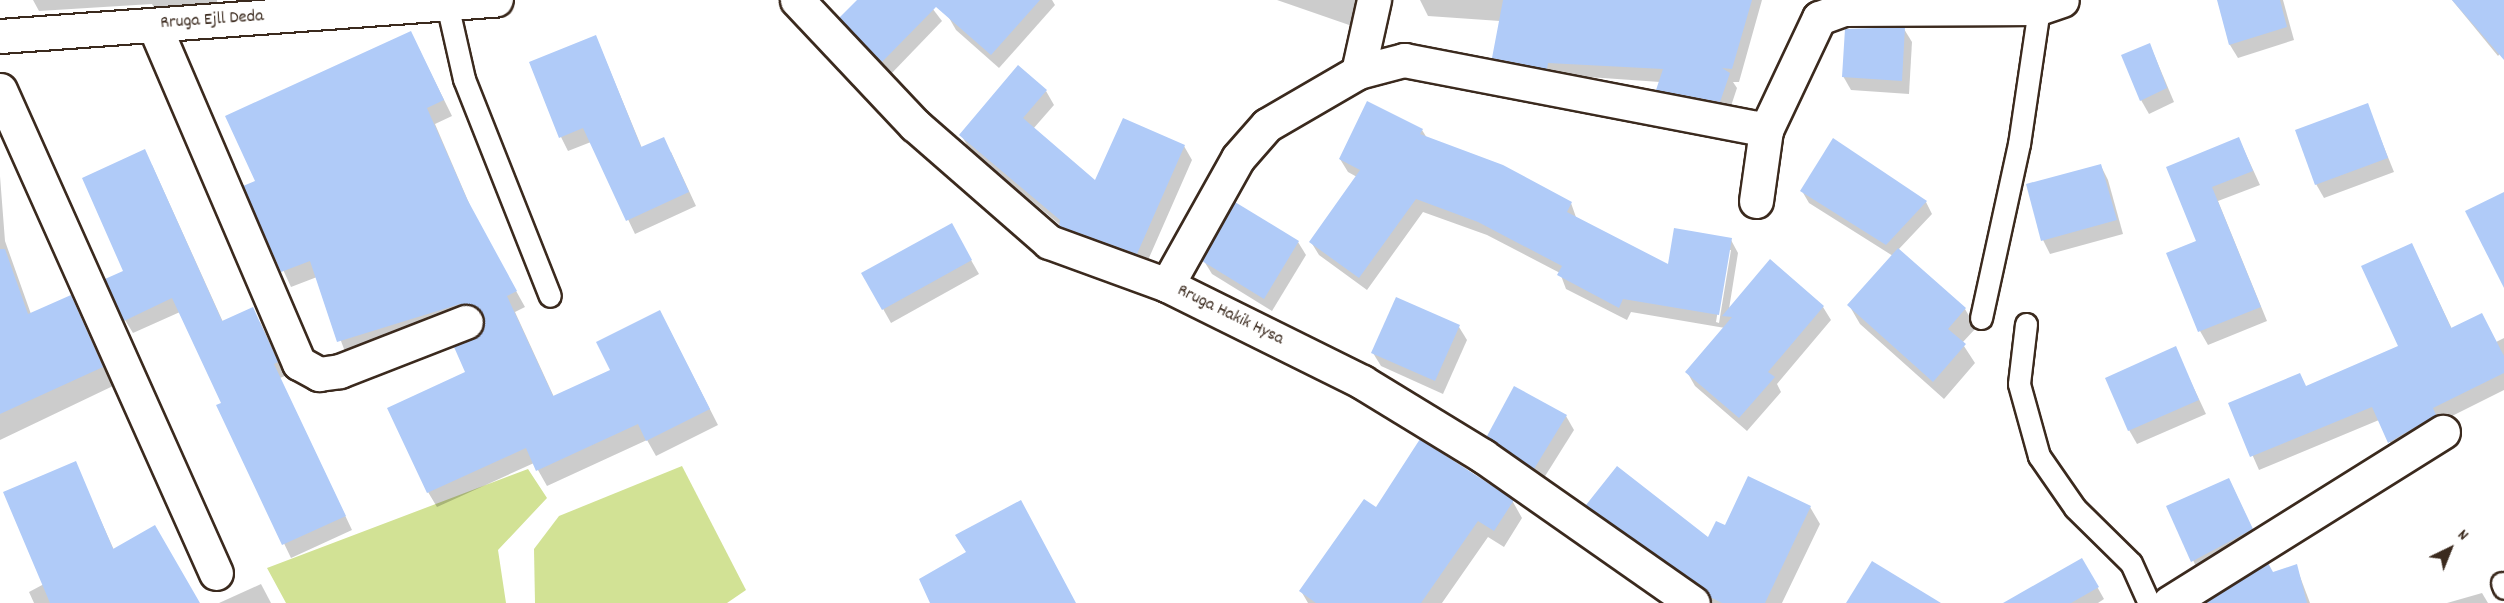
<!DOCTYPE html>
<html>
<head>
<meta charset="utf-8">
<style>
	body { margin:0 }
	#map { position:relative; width:2504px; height:603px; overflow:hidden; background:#fff; font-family:Dekko,sans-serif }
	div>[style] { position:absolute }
	.green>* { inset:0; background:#d2e295 }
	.shadow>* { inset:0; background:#0003 }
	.building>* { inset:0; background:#b0cbf8 }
	.roads { filter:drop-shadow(2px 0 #3b2a1e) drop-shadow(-2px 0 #3b2a1e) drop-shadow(0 2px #3b2a1e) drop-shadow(0 -2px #3b2a1e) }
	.service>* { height:21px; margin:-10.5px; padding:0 10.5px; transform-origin:10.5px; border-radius:10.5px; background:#fff }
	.minor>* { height:33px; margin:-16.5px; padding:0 16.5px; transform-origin:16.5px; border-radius:16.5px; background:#fff }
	span { translate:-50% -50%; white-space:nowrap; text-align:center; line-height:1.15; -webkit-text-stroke:6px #fff; paint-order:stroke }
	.street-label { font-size:18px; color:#3b2a1e }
	.north { position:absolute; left:2420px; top:519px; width:60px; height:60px; -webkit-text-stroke:4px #fff; paint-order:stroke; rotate:43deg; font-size:16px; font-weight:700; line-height:24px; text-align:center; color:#3b2a1e }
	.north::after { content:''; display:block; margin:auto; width:21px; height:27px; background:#3b2a1e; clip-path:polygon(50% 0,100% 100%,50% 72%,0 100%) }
</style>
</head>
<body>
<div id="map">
	<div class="green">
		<i style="clip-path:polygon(682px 466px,746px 590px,727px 603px,535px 603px,534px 549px,559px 516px)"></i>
		<i style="clip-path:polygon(528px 469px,547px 498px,498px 550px,506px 603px,286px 603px,267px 568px)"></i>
	</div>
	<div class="shadow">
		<i style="clip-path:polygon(33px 0,217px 0,217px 5px,157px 13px,152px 4px,39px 11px)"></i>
		<i style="clip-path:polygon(859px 0,926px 0,942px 21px,890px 75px,841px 18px)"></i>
		<i style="clip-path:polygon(963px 0,1052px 0,1055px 5px,999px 68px,956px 30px,948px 16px)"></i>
		<i style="clip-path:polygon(1277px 0,1361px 0,1352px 26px)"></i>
		<i style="clip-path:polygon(1420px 0,1762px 0,1739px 82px,1733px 82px,1737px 88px,1728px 115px,1666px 103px,1658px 89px,1660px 82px,1501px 71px,1493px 58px,1500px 21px,1428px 16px)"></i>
		<i style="clip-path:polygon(2219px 0,2283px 0,2294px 40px,2238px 58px,2230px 45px)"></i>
		<i style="clip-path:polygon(2452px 0,2504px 0,2504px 49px,2498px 56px)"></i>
		<i style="clip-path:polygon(1904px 29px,1912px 42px,1909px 94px,1851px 90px,1843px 76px)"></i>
		<i style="clip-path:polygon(596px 37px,642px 148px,671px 152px,696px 206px,635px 234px,591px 142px,568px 151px,561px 137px)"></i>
		<i style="clip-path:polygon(2150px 45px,2174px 102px,2149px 114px,2141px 100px)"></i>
		<i style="clip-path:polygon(419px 49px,452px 116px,435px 124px,475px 217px,525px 307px,515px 312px,554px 397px,612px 371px,668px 327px,718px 425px,656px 456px,647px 440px,547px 486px,534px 463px,437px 507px,428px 492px,484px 322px,347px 357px,317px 277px,291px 287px,245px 187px,257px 182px)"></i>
		<i style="clip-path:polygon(1046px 91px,1054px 105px,1033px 129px,1096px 183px,1184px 146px,1192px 160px,1145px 267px,1068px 239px,1060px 225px,969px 148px,961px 135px)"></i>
		<i style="clip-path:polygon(2367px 105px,2394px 172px,2324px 198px,2316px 184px)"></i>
		<i style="clip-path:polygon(evenodd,1422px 130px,1427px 138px,1571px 203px,1577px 220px,1669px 267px,1731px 240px,1738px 253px,1729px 309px,1823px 307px,1831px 320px,1777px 384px,1781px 392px,1747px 431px,1695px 386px,1687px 372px,1725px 328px,1631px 312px,1627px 320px,1566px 289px,1560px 273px,1487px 235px,1423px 212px,1367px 290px,1319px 255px,1311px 242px,1357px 177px,1348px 172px,1340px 159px,1422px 130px,1728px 250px,1731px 250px,1719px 323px,1716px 322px,1728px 250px)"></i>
		<i style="clip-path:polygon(2239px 139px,2260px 185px,2218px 201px,2267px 321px,2208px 345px,2200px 331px,2198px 242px,2168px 168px)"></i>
		<i style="clip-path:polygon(152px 165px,223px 322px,260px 322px,285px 376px,280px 378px,352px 530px,291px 558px,218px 406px,223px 404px,180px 312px,133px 333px,125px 320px,125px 272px)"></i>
		<i style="clip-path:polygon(2101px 166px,2108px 180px,2123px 234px,2050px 254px,2043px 240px)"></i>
		<i style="clip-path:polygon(0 176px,5px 241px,31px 314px,70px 297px,113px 386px,0 440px)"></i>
		<i style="clip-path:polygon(1802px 191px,1926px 202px,1932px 214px,1898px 250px,1965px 309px,1976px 328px,1962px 343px,1975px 363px,1944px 399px,1860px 324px,1849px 305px,1893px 256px,1809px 203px)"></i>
		<i style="clip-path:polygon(951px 225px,979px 274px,891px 323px,863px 273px)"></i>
		<i style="clip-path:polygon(1298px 242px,1306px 255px,1272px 311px,1212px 274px,1204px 261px)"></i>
		<i style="clip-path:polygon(2412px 245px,2452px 329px,2496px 342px,2504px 338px,2504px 390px,2440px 422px,2397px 456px,2379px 420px,2259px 470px,2230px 404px,2307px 388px,2400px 346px)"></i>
		<i style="clip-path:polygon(1459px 327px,1467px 340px,1443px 394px,1381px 366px,1373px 353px)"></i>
		<i style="clip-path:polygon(2175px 348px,2206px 414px,2137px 444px,2129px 430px)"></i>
		<i style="clip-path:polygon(1566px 416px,1574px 430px,1542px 481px,1496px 450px,1488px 436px)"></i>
		<i style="clip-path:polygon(75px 463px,114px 550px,188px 603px,34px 603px,29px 592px,44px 584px)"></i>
		<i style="clip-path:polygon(2229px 479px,2259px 543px,2200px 575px,2168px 507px)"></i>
		<i style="clip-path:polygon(1513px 502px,1522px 518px,1504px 547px,1488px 537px,1442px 603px,1308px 603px,1301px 591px,1376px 509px)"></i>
		<i style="clip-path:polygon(1588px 505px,1708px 540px,1725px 527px,1810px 507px,1820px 524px,1782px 603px,1713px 603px,1598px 522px)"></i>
		<i style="clip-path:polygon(2082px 560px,2104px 599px,2098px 603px,2012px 603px)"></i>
		<i style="clip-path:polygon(2296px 566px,2310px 603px,2247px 603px,2273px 574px)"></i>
		<i style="clip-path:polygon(261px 584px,271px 603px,219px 603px)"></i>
		<i style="clip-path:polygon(2482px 593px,2488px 603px,2447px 603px)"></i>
	</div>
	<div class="building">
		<i style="clip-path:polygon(857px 0,1040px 0,991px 55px,936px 7px,882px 62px,839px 18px)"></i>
		<i style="clip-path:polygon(1503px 0,1752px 0,1732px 69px,1722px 68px,1730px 73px,1720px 102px,1656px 90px,1663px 69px,1548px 63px,1547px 69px,1492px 58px)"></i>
		<i style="clip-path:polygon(2217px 0,2280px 0,2287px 27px,2229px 45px)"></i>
		<i style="clip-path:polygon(2452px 0,2504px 0,2504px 60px)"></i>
		<i style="clip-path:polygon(1905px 27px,1902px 81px,1842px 77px,1845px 29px)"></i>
		<i style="clip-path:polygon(411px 31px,444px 100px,427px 108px,467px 199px,517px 291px,507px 296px,553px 396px,610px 370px,596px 342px,660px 310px,710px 409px,646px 441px,638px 424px,536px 471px,526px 448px,427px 493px,387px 408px,465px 372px,454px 347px,480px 334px,483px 315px,477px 307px,460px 304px,337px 342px,310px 261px,281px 272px,243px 186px,255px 181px,225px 116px)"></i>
		<i style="clip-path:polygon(596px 35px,641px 147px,664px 137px,689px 192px,626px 221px,583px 128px,559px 138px,529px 62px)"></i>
		<i style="clip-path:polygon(2150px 43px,2167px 88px,2140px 101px,2121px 55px)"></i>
		<i style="clip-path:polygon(1018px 65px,1047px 90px,1023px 118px,1095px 180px,1123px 118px,1185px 145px,1137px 254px,1059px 226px,1060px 220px,959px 135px)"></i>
		<i style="clip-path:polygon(1367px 101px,1423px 129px,1420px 134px,1503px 165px,1572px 202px,1567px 212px,1668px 264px,1674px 228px,1732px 238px,1719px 315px,1623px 299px,1619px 308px,1557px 275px,1562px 266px,1478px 222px,1416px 199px,1359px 278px,1309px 242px,1360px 170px,1339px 159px)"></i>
		<i style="clip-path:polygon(2368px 103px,2388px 158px,2315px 185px,2295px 130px)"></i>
		<i style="clip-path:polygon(2239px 137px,2253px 171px,2212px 187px,2261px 307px,2198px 332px,2166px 253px,2196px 241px,2166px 167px)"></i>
		<i style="clip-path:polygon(1833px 138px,1927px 201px,1886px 245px,1800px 191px)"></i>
		<i style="clip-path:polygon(145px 149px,222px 321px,253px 307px,278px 362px,274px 364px,346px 516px,282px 545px,216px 405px,221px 403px,172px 298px,124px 321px,105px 279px,123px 271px,82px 178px)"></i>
		<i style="clip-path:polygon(2101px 164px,2117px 220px,2041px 241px,2026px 184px)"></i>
		<i style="clip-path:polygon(2504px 192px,2504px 288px,2465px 211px)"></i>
		<i style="clip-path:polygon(1235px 202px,1299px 241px,1264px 299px,1202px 261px)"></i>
		<i style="clip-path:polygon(952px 223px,972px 260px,882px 310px,861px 273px)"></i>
		<i style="clip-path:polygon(2412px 243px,2451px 328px,2482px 313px,2504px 356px,2504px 373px,2433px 408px,2436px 415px,2388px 443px,2372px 407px,2250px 457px,2228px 403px,2300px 373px,2306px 386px,2398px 346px,2361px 266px)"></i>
		<i style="clip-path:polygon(1898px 248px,1966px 308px,1948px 329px,1966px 344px,1933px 382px,1847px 305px)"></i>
		<i style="clip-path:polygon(0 249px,5px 249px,28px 314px,71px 295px,103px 367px,0 414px)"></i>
		<i style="clip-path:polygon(1770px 259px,1824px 306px,1768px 372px,1775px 377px,1739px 418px,1685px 372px,1732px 317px,1722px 316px)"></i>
		<i style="clip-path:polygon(1396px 297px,1460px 325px,1435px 381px,1371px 353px)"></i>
		<i style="clip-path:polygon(2176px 346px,2199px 400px,2128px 431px,2105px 378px)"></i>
		<i style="clip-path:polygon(1514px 386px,1567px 415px,1534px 469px,1487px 436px)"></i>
		<i style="clip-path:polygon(1420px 439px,1514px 500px,1494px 531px,1478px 521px,1421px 603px,1316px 603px,1299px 591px,1364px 499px,1376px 507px)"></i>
		<i style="clip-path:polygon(76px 461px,113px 549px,155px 525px,200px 603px,50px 603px,3px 492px)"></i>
		<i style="clip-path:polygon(1617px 466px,1708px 537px,1716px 521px,1725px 525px,1748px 476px,1811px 506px,1765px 603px,1722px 603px,1710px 597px,1704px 588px,1586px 505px)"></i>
		<i style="clip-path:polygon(2229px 478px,2253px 529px,2191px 562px,2166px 506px)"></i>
		<i style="clip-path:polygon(1021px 500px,1076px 603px,930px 603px,919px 579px,966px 552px,955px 535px)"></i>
		<i style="clip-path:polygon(2082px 558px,2099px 587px,2071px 603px,2003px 603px)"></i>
		<i style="clip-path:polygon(1872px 561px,1941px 603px,1846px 603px)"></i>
		<i style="clip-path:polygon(2268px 563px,2273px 572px,2297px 564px,2307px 603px,2204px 603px)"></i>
	</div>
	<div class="roads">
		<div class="service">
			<i style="left:447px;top:4px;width:77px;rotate:77.2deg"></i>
			<i style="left:464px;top:79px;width:233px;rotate:68.4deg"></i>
			<i style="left:1981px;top:318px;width:178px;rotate:-77.7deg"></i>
			<i style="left:2019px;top:144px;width:137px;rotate:-81.6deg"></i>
			<i style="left:2026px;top:324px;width:60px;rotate:96.7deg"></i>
			<i style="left:2019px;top:384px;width:75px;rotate:74.5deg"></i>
			<i style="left:2039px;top:456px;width:63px;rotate:55.3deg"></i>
			<i style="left:2075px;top:508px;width:78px;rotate:44.5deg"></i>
			<i style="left:2131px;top:563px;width:44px;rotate:65.8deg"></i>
			<i style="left:2502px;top:583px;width:5px;rotate:68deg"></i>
		</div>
		<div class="minor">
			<i style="left:797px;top:0;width:172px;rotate:46.7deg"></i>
			<i style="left:915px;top:125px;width:178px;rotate:41.1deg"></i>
			<i style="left:1049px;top:242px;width:126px;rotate:20deg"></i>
			<i style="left:1167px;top:285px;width:218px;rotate:26.4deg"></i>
			<i style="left:1362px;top:382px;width:142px;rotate:31.4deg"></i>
			<i style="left:1483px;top:456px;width:256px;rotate:35deg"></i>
			<i style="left:154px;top:25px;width:368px;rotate:66.8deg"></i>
			<i style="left:299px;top:363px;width:23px;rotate:29deg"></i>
			<i style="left:319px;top:374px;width:21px;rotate:-8deg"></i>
			<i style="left:340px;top:371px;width:135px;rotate:-21.3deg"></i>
			<i style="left:0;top:36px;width:497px;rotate:-4.2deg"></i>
			<i style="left:1358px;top:72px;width:74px;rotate:-77.5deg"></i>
			<i style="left:0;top:90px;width:529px;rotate:65.91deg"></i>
			<i style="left:1756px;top:201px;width:72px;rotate:-82deg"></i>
			<i style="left:1766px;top:130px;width:124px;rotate:-64.7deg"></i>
			<i style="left:1819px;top:18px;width:27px;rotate:-20deg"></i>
			<i style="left:1844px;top:9px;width:195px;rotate:-0.3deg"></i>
			<i style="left:2039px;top:8px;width:24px;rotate:-19deg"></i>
			<i style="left:1167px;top:285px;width:145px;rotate:-60.8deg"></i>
			<i style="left:1238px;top:158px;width:44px;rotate:-48.7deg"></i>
			<i style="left:1267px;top:125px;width:105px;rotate:-30.2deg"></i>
			<i style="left:1358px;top:72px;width:48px;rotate:-14.6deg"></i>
			<i style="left:1404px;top:60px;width:369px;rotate:10.9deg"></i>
			<i style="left:2169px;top:603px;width:323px;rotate:-32deg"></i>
		</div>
	</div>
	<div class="street-label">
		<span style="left:212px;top:21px;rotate:-4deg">Rruga Ejll Deda</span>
		<span style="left:1230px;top:316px;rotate:26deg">Rruga Hakik Hysa</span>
	</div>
	<div class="north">N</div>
</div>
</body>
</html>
